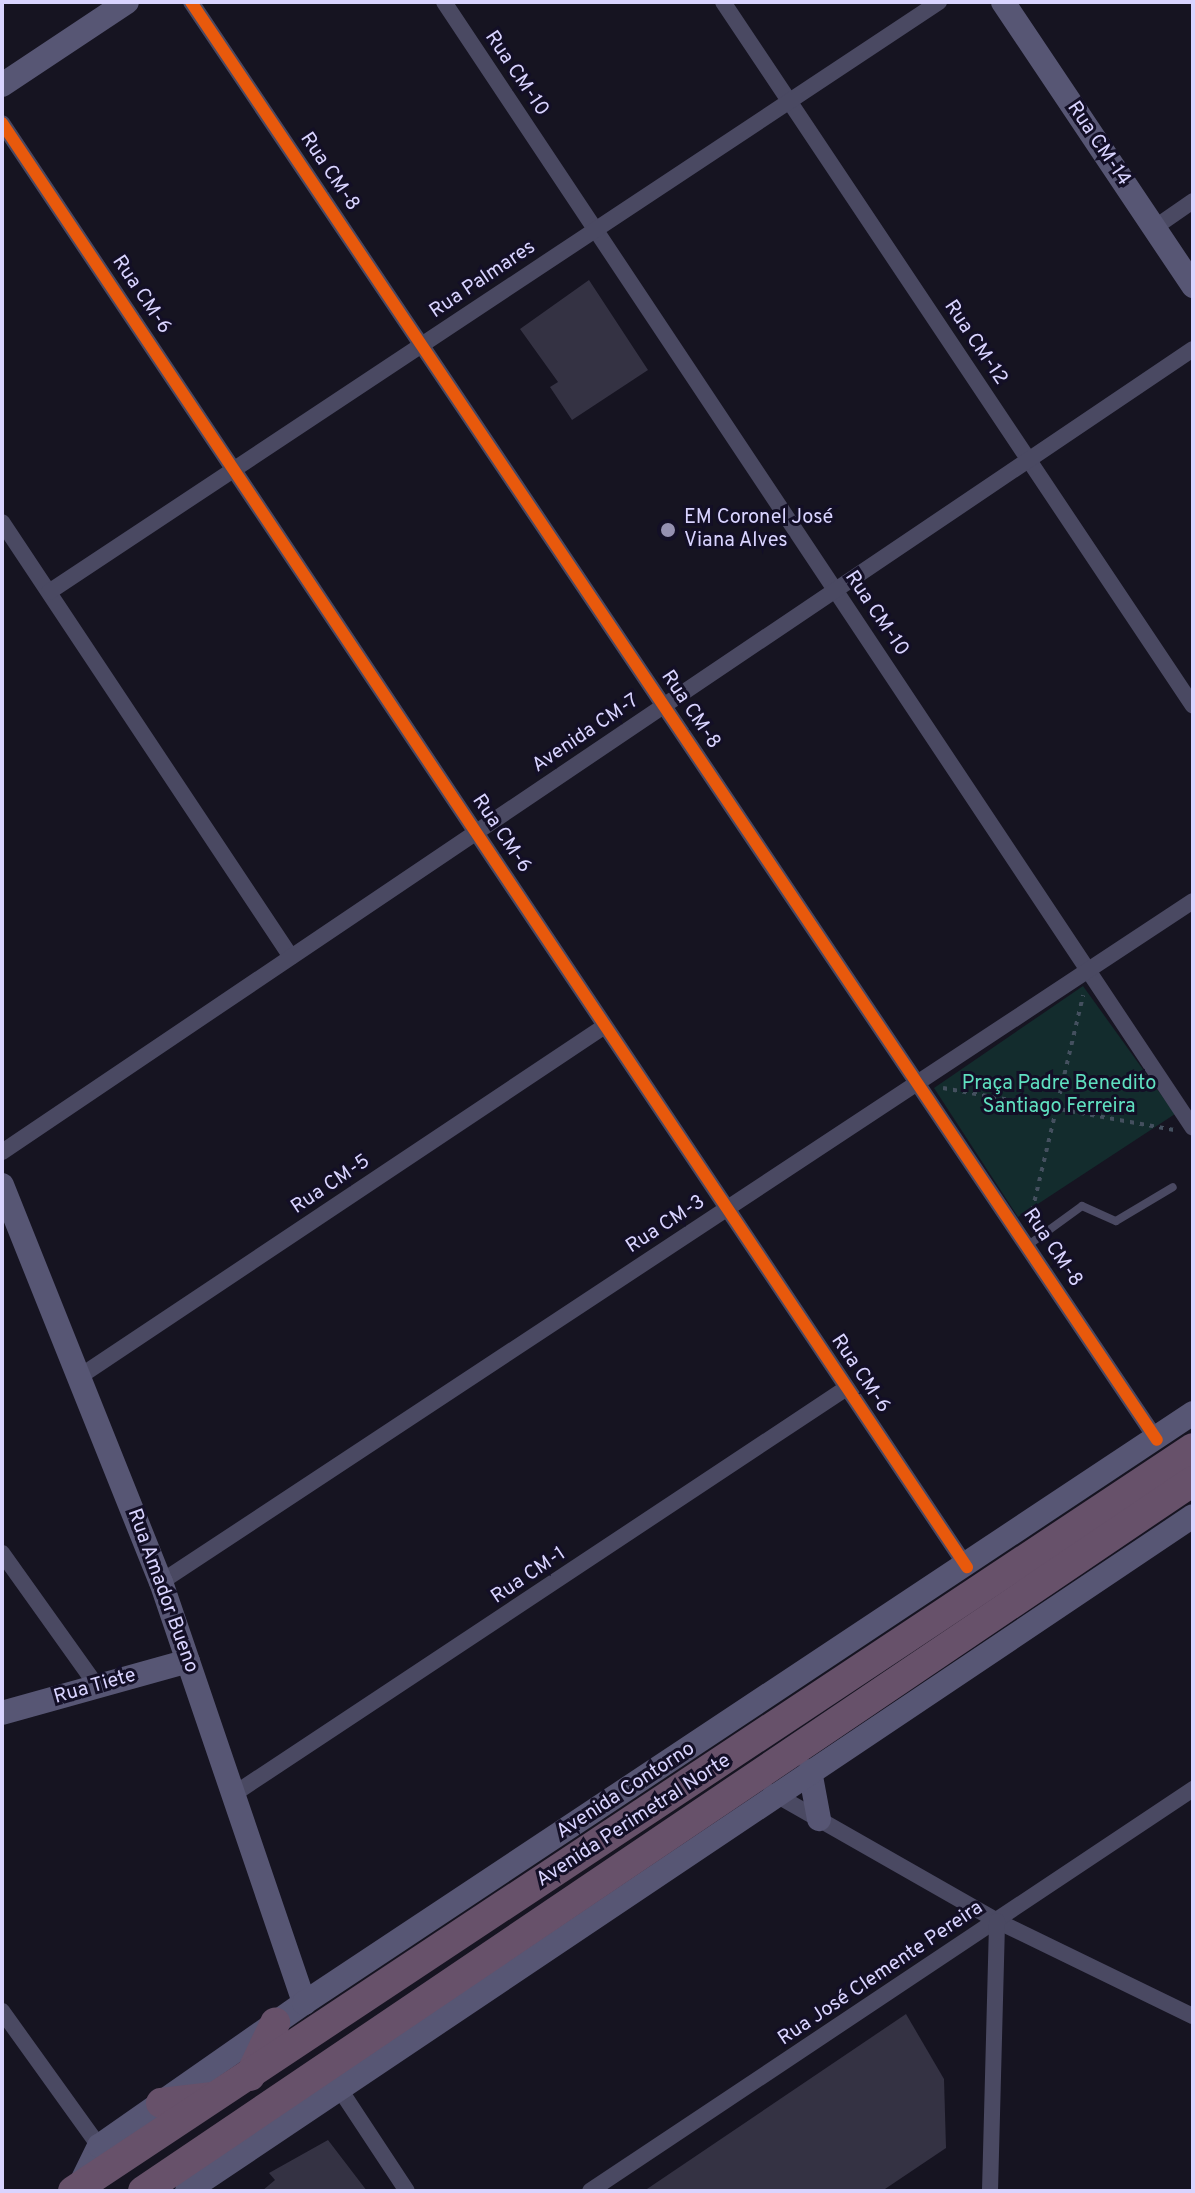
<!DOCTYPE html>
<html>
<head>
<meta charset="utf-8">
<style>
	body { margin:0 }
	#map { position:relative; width:1195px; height:2193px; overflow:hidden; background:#161421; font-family:Overpass,sans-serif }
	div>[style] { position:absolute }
	.green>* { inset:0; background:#132c2d }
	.building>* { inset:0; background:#343243 }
	.path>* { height:4px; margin-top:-2px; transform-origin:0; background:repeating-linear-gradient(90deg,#44505f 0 4px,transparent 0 10px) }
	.lane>* { height:8px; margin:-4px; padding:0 4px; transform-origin:4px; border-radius:4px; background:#4a4962 }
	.street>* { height:16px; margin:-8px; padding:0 8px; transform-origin:8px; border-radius:8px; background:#4a4962 }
	.secondary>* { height:24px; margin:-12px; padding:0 12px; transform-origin:12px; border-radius:12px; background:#575674 }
	.highway>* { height:30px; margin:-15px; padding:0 15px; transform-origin:15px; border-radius:15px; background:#67516a }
	.cycleway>* { height:12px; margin:-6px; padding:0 6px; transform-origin:6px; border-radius:6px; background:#e8590c }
	.dots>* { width:22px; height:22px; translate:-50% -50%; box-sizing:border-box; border:4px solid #130f26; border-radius:50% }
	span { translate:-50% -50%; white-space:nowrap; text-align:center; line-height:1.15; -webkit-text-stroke:6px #130f26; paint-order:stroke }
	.street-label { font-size:20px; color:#d9d4ff }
	.poi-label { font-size:20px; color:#d9d4ff }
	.left { translate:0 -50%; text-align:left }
	.park-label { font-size:20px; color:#5fe0c0 }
	.frame { position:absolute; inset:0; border:4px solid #d9d4ff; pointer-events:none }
</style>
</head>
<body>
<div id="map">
	<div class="green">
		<i style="clip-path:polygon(1083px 986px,1175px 1114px,1018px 1217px,934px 1088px)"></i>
	</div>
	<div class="building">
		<i style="clip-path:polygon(589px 280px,648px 370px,572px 420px,550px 387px,558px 382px,520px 329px)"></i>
		<i style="clip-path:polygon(906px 2014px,944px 2079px,946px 2148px,882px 2191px,644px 2191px)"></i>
		<i style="clip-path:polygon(328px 2140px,367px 2191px,262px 2191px,275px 2180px,269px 2173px)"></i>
	</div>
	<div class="path">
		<i style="left:943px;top:1088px;width:235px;rotate:10.3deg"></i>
		<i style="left:1030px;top:1220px;width:231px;rotate:-76.7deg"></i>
	</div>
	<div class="lane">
		<i style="left:1027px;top:1246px;width:68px;rotate:-36deg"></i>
		<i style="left:1082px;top:1206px;width:37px;rotate:24deg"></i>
		<i style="left:1116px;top:1221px;width:66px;rotate:-30.8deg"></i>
	</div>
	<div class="street">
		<i style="left:191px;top:2px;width:1732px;rotate:56.11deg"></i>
		<i style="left:444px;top:2px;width:1352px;rotate:56.37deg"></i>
		<i style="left:723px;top:2px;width:846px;rotate:56.27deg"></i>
		<i style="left:2px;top:123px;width:1737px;rotate:56.25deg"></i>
		<i style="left:1154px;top:228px;width:47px;rotate:-34.7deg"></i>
		<i style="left:2px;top:522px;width:522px;rotate:56.4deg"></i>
		<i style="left:49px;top:592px;width:1068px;rotate:-33.54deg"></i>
		<i style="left:2px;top:1152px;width:1436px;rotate:-33.99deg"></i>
		<i style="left:79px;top:1377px;width:632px;rotate:-33.72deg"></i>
		<i style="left:2px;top:1553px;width:163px;rotate:54.5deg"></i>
		<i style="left:161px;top:1582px;width:1236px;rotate:-33.42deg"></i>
		<i style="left:771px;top:1792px;width:260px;rotate:29.7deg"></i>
		<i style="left:997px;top:1921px;width:218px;rotate:25.9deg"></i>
		<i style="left:234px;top:1794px;width:733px;rotate:-33.54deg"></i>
		<i style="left:2px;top:2011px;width:166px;rotate:54.3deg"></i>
		<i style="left:339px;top:2088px;width:123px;rotate:56.6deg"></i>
		<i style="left:590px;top:2191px;width:725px;rotate:-33.69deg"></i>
		<i style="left:990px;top:2191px;width:270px;rotate:-88.5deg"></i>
	</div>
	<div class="secondary">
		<i style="left:1003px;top:2px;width:342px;rotate:56.2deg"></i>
		<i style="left:2px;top:85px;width:150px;rotate:-33.6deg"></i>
		<i style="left:2px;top:1185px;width:428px;rotate:68.2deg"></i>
		<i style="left:161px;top:1582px;width:445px;rotate:71.2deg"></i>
		<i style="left:2px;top:1713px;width:193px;rotate:-15.6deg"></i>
		<i style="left:810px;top:1771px;width:49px;rotate:79.4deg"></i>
		<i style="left:79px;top:2187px;width:46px;rotate:-64deg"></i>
		<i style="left:99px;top:2146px;width:250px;rotate:-34.9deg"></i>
		<i style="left:304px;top:2003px;width:1067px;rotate:-33.57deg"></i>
		<i style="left:187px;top:2191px;width:1211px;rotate:-33.86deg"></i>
	</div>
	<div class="highway">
		<i style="left:250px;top:2076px;width:59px;rotate:-64.7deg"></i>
		<i style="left:161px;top:2103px;width:52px;rotate:-6.6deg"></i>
		<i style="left:73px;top:2191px;width:1344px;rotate:-33.56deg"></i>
		<i style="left:143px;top:2191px;width:1268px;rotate:-34.07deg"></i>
	</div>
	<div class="cycleway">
		<i style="left:191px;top:2px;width:1732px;rotate:56.11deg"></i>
		<i style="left:2px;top:123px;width:1737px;rotate:56.25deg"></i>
	</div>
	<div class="dots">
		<i style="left:668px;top:530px;background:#9591b1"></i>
	</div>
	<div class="street-label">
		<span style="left:516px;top:74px;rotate:56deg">Rua CM-10</span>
		<span style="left:1098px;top:144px;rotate:56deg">Rua CM-14</span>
		<span style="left:329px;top:172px;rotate:56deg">Rua CM-8</span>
		<span style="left:483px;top:280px;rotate:-34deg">Rua Palmares</span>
		<span style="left:141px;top:295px;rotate:56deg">Rua CM-6</span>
		<span style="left:975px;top:343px;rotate:56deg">Rua CM-12</span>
		<span style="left:876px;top:614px;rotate:56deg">Rua CM-10</span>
		<span style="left:690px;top:710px;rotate:56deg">Rua CM-8</span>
		<span style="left:586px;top:734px;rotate:-34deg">Avenida CM-7</span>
		<span style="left:501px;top:834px;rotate:56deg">Rua CM-6</span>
		<span style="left:331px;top:1185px;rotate:-34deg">Rua CM-5</span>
		<span style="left:666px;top:1225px;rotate:-33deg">Rua CM-3</span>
		<span style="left:1052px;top:1248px;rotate:56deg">Rua CM-8</span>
		<span style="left:860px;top:1374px;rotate:56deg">Rua CM-6</span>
		<span style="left:529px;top:1576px;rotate:-34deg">Rua CM-1</span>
		<span style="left:162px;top:1591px;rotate:70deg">Rua Amador Bueno</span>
		<span style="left:95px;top:1687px;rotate:-16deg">Rua Tiete</span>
		<span style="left:626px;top:1791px;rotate:-33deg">Avenida Contorno</span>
		<span style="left:634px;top:1821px;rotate:-33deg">Avenida Perimetral Norte</span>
		<span style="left:881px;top:1974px;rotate:-34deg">Rua José Clemente Pereira</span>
	</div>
	<div class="poi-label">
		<span class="left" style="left:684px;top:530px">EM Coronel José<br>Viana Alves</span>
	</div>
	<div class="park-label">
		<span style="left:1059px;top:1096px">Praça Padre Benedito<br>Santiago Ferreira</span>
	</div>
	<div class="frame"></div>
</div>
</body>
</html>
